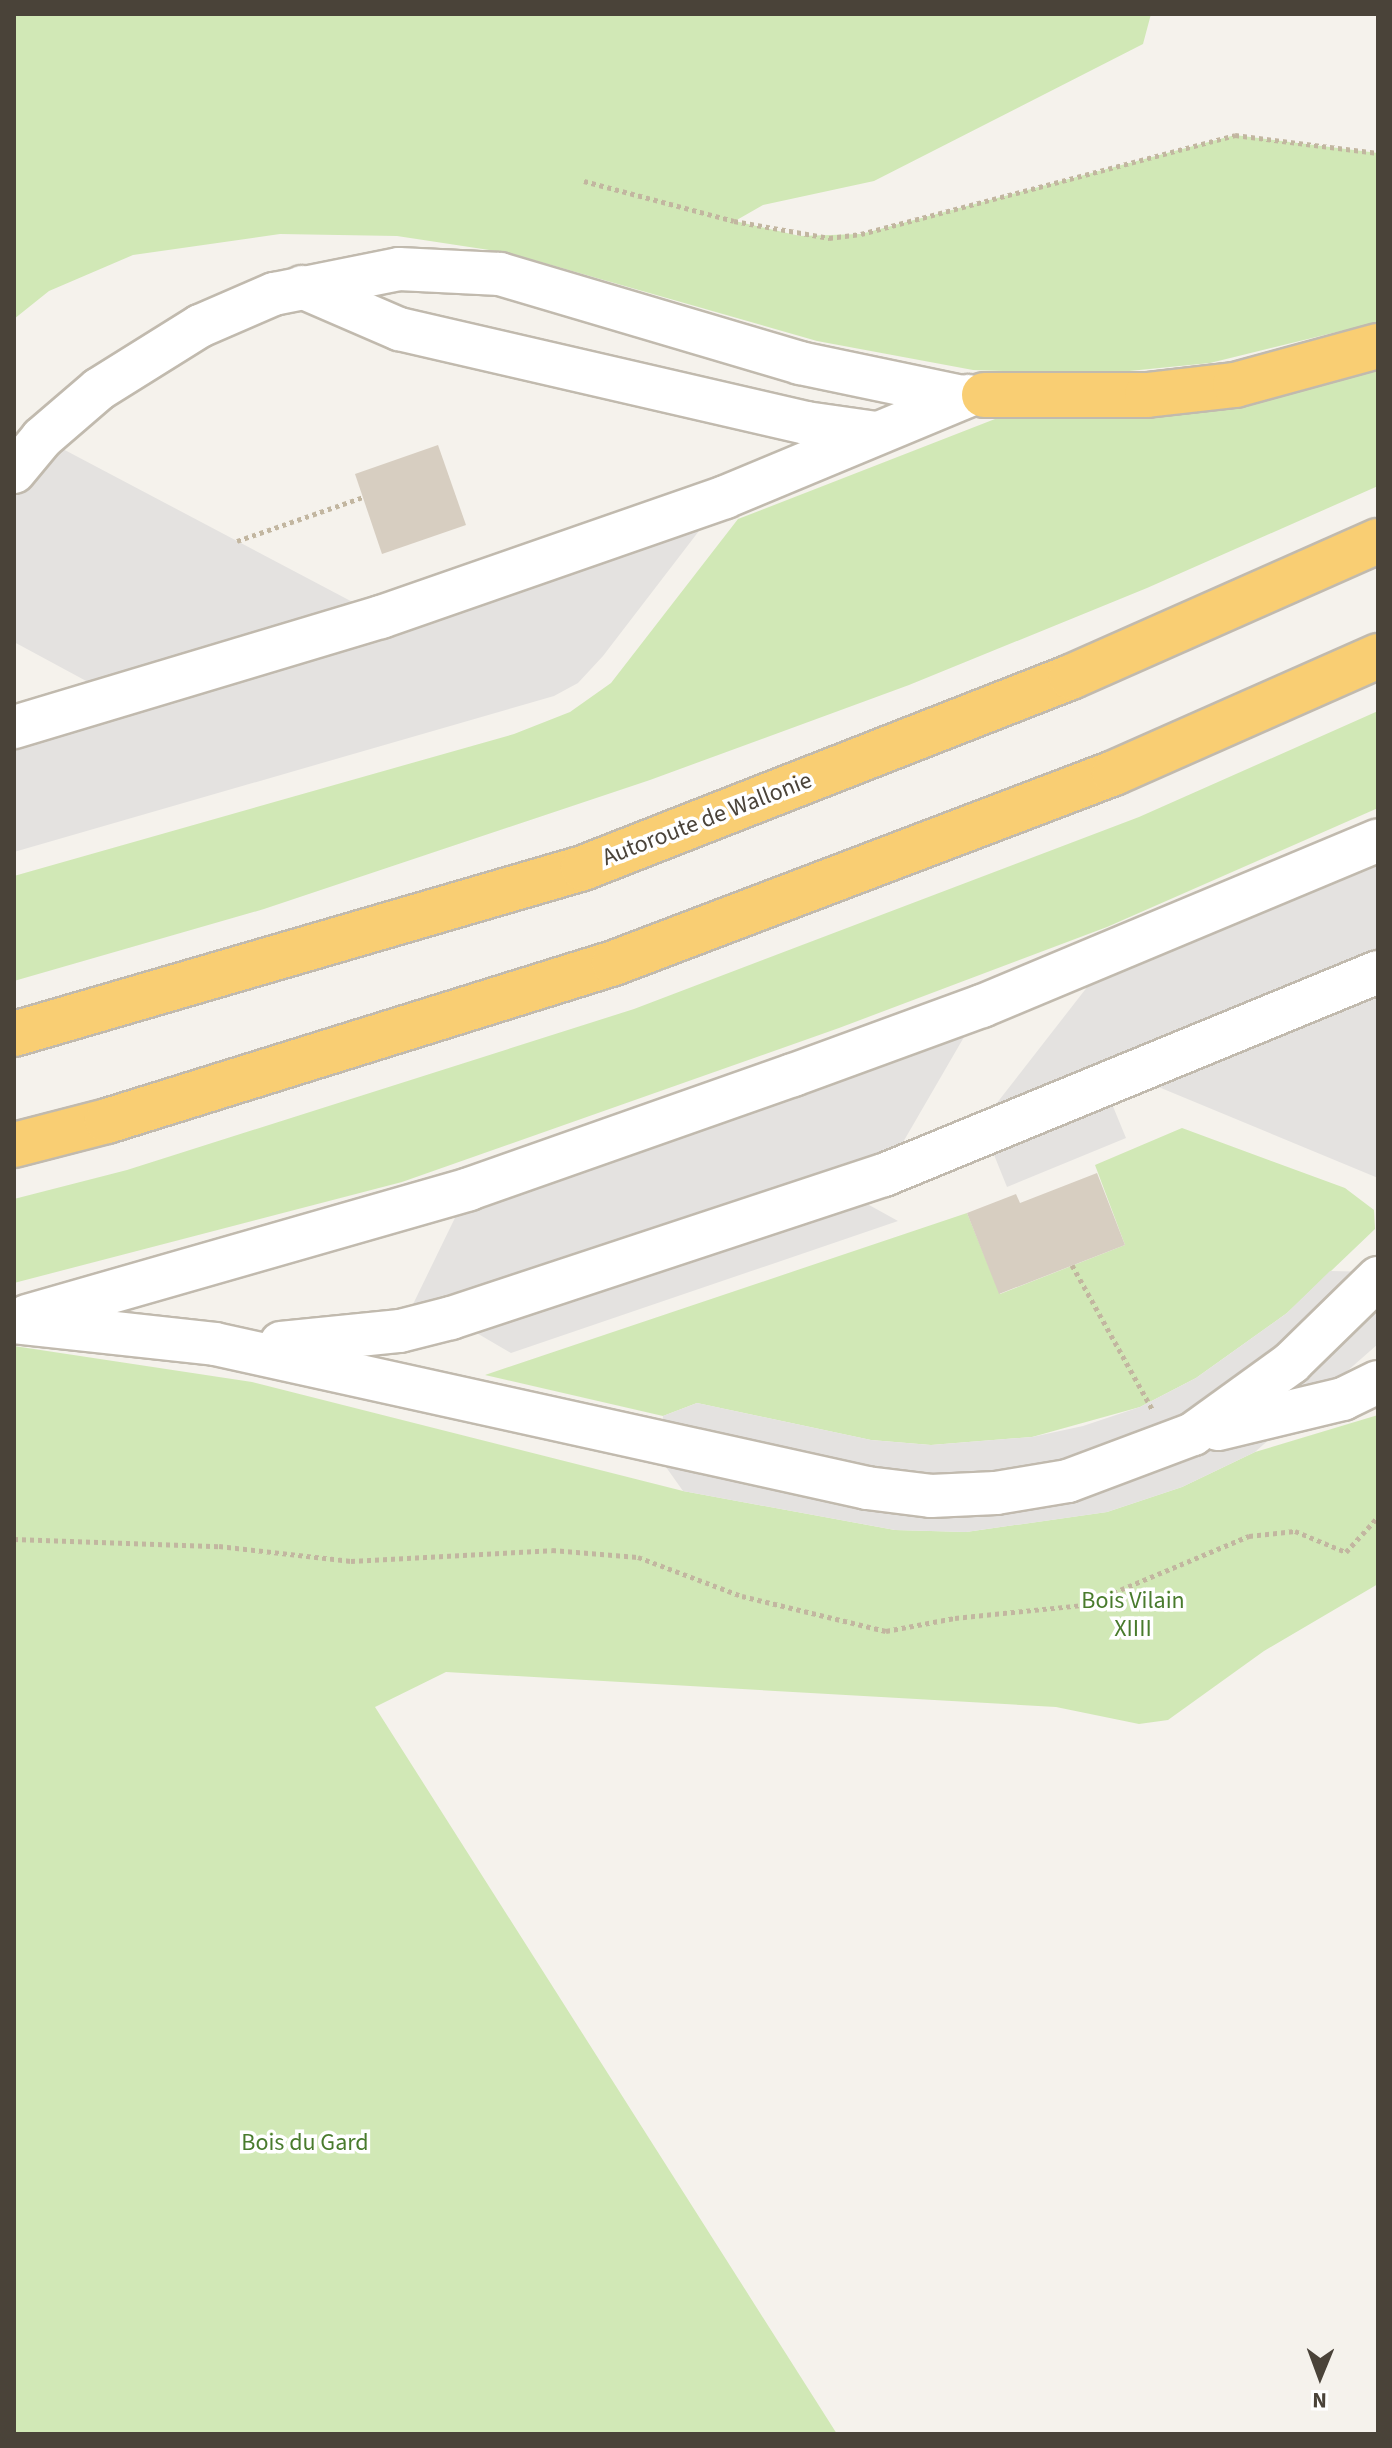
<!DOCTYPE html>
<html>
<head>
<meta charset="utf-8">
<style>
	body { margin:0 }
	#map { position:relative; width:1392px; height:2448px; overflow:hidden; background:#f5f2ec; font-family:"Source Sans 3",sans-serif }
	div>[style] { position:absolute }
	.green>* { inset:0; background:#d1e8b6 }
	.parking>* { inset:0; background:#e4e2e0 }
	.building>* { inset:0; background:#d7cec1 }
	.path>* { height:5px; margin-top:-2.5px; transform-origin:0; background:repeating-linear-gradient(90deg,#c2b6a0 0 4px,transparent 0 8px) }
	.roads { filter:drop-shadow(2px 0 #c1baae) drop-shadow(-2px 0 #c1baae) drop-shadow(0 2px #c1baae) drop-shadow(0 -2px #c1baae) }
	.minor>* { height:42px; margin:-21px; padding:0 21px; transform-origin:21px; border-radius:21px; background:#fff }
	.highway>* { height:44px; margin:-22px; padding:0 22px; transform-origin:22px; border-radius:22px; background:#f9ce73 }
	span { translate:-50% -50%; white-space:nowrap; text-align:center; line-height:1.15; -webkit-text-stroke:7px #fff; paint-order:stroke }
	.street-label { font-size:24px; color:#4a4339 }
	.park-label { font-size:24px; color:#497b2d }
	.frame { position:absolute; inset:0; border:16px solid #4a4339; pointer-events:none }
	.north { position:absolute; left:1280px; top:2336px; width:80px; height:80px; -webkit-text-stroke:6px #fff; paint-order:stroke; rotate:181deg; font-size:22px; font-weight:700; line-height:32px; text-align:center; color:#4a4339 }
	.north::after { content:''; display:block; margin:auto; width:28px; height:36px; background:#4a4339; clip-path:polygon(50% 0,100% 100%,50% 72%,0 100%) }
</style>
</head>
<body>
<div id="map">
	<div class="green">
		<i style="clip-path:polygon(14px 14px,1151px 14px,1143px 44px,874px 181px,763px 205px,735px 221px,800px 236px,861px 234px,1235px 135px,1378px 153px,1378px 322px,1210px 363px,1099px 374px,973px 370px,817px 341px,509px 253px,397px 236px,280px 234px,133px 255px,49px 291px,14px 319px)"></i>
		<i style="clip-path:polygon(1378px 363px,1378px 486px,1147px 588px,909px 685px,650px 780px,264px 909px,14px 981px,14px 876px,514px 734px,570px 712px,611px 683px,738px 519px,995px 419px,1148px 413px)"></i>
		<i style="clip-path:polygon(1378px 711px,1378px 808px,1107px 927px,839px 1028px,402px 1182px,14px 1283px,14px 1199px,127px 1170px,634px 1009px,1139px 817px)"></i>
		<i style="clip-path:polygon(1182px 1128px,1345px 1188px,1374px 1210px,1375px 1229px,1287px 1313px,1196px 1378px,1140px 1407px,1032px 1437px,931px 1445px,871px 1440px,697px 1403px,663px 1416px,485px 1375px,967px 1213px,1000px 1294px,1125px 1245px,1095px 1165px)"></i>
		<i style="clip-path:polygon(14px 1346px,252px 1382px,683px 1491px,895px 1530px,966px 1532px,1107px 1512px,1182px 1487px,1255px 1452px,1378px 1415px,1378px 1584px,1264px 1651px,1168px 1720px,1139px 1724px,1056px 1707px,446px 1672px,375px 1707px,837px 2434px,14px 2434px)"></i>
	</div>
	<div class="parking">
		<i style="clip-path:polygon(42px 438px,381px 617px,725px 497px,603px 656px,578px 683px,554px 696px,14px 852px,14px 727px,114px 696px,14px 642px,14px 472px)"></i>
		<i style="clip-path:polygon(1378px 840px,1378px 1178px,1132px 1076px,1105px 1087px,1126px 1138px,1007px 1187px,986px 1135px,993px 1108px,1116px 950px)"></i>
		<i style="clip-path:polygon(982px 1006px,884px 1175px,842px 1190px,898px 1221px,511px 1353px,451px 1318px,400px 1331px,469px 1189px)"></i>
		<i style="clip-path:polygon(1330px 1271px,1378px 1272px,1378px 1344px,1255px 1452px,1182px 1487px,1107px 1512px,966px 1532px,895px 1530px,683px 1491px,661px 1460px,663px 1416px,697px 1403px,871px 1440px,931px 1445px,1032px 1437px,1083px 1426px,1140px 1407px,1196px 1378px,1287px 1313px)"></i>
	</div>
	<div class="building">
		<i style="clip-path:polygon(438px 445px,466px 525px,382px 554px,355px 474px)"></i>
		<i style="clip-path:polygon(1097px 1173px,1125px 1245px,999px 1294px,967px 1213px,1016px 1194px,1020px 1203px)"></i>
	</div>
	<div class="path">
		<i style="left:584px;top:181px;width:155px;rotate:14.9deg"></i>
		<i style="left:734px;top:221px;width:97px;rotate:10.1deg"></i>
		<i style="left:829px;top:238px;width:32px;rotate:-7deg"></i>
		<i style="left:861px;top:234px;width:387px;rotate:-14.8deg"></i>
		<i style="left:1235px;top:135px;width:144px;rotate:7.2deg"></i>
		<i style="left:237px;top:541px;width:133px;rotate:-19.2deg"></i>
		<i style="left:1072px;top:1265px;width:165px;rotate:60.9deg"></i>
		<i style="left:14px;top:1539px;width:205px;rotate:2deg"></i>
		<i style="left:219px;top:1546px;width:133px;rotate:6.5deg"></i>
		<i style="left:351px;top:1561px;width:201px;rotate:-3.1deg"></i>
		<i style="left:552px;top:1550px;width:86px;rotate:4.7deg"></i>
		<i style="left:638px;top:1557px;width:111px;rotate:20.6deg"></i>
		<i style="left:742px;top:1596px;width:148px;rotate:13.7deg"></i>
		<i style="left:886px;top:1631px;width:70px;rotate:-10.7deg"></i>
		<i style="left:955px;top:1618px;width:130px;rotate:-5.8deg"></i>
		<i style="left:1084px;top:1605px;width:179px;rotate:-22.7deg"></i>
		<i style="left:1249px;top:1536px;width:46px;rotate:-6.2deg"></i>
		<i style="left:1295px;top:1531px;width:55px;rotate:22.4deg"></i>
		<i style="left:1346px;top:1552px;width:47px;rotate:-47.6deg"></i>
	</div>
	<div class="roads">
		<div class="minor">
			<i style="left:302px;top:287px;width:106px;rotate:23.4deg"></i>
			<i style="left:399px;top:329px;width:418px;rotate:13deg"></i>
			<i style="left:806px;top:423px;width:71px;rotate:8.1deg"></i>
			<i style="left:14px;top:472px;width:44px;rotate:-50.5deg"></i>
			<i style="left:42px;top:438px;width:75px;rotate:-40.7deg"></i>
			<i style="left:99px;top:389px;width:119px;rotate:-32deg"></i>
			<i style="left:200px;top:326px;width:81px;rotate:-23.4deg"></i>
			<i style="left:274px;top:294px;width:127px;rotate:-11.3deg"></i>
			<i style="left:399px;top:269px;width:101px;rotate:2.8deg"></i>
			<i style="left:500px;top:274px;width:313px;rotate:16.5deg"></i>
			<i style="left:800px;top:363px;width:167px;rotate:11.8deg"></i>
			<i style="left:14px;top:727px;width:383px;rotate:-16.7deg"></i>
			<i style="left:381px;top:617px;width:364px;rotate:-19.2deg"></i>
			<i style="left:725px;top:497px;width:263px;rotate:-22.6deg"></i>
			<i style="left:27px;top:1316px;width:460px;rotate:-16deg"></i>
			<i style="left:469px;top:1189px;width:343px;rotate:-19.4deg"></i>
			<i style="left:793px;top:1075px;width:201px;rotate:-20.1deg"></i>
			<i style="left:982px;top:1006px;width:429px;rotate:-22.7deg"></i>
			<i style="left:14px;top:1322px;width:202px;rotate:6.2deg"></i>
			<i style="left:215px;top:1344px;width:668px;rotate:12.45deg"></i>
			<i style="left:867px;top:1488px;width:64px;rotate:7.1deg"></i>
			<i style="left:931px;top:1496px;width:65px;rotate:-2.6deg"></i>
			<i style="left:996px;top:1493px;width:73px;rotate:-9.5deg"></i>
			<i style="left:1068px;top:1481px;width:134px;rotate:-20.6deg"></i>
			<i style="left:1193px;top:1434px;width:121px;rotate:-35.9deg"></i>
			<i style="left:1291px;top:1363px;width:122px;rotate:-44.3deg"></i>
			<i style="left:281px;top:1343px;width:120px;rotate:-5.8deg"></i>
			<i style="left:400px;top:1331px;width:53px;rotate:-14.3deg"></i>
			<i style="left:451px;top:1318px;width:456px;rotate:-18.3deg"></i>
			<i style="left:884px;top:1175px;width:534px;rotate:-22.34deg"></i>
			<i style="left:1218px;top:1429px;width:129px;rotate:-13.5deg"></i>
			<i style="left:1343px;top:1399px;width:39px;rotate:-26deg"></i>
		</div>
		<div class="highway">
			<i style="left:984px;top:395px;width:163px"></i>
			<i style="left:1147px;top:395px;width:89px;rotate:-6.5deg"></i>
			<i style="left:1235px;top:385px;width:148px;rotate:-15.3deg"></i>
			<i style="left:14px;top:1034px;width:593px;rotate:-16.26deg"></i>
			<i style="left:583px;top:868px;width:524px;rotate:-21.38deg"></i>
			<i style="left:1071px;top:677px;width:336px;rotate:-23.9deg"></i>
			<i style="left:14px;top:1145px;width:96px;rotate:-14.5deg"></i>
			<i style="left:107px;top:1121px;width:531px;rotate:-17.31deg"></i>
			<i style="left:614px;top:963px;width:535px;rotate:-20.81deg"></i>
			<i style="left:1114px;top:773px;width:289px;rotate:-23.9deg"></i>
		</div>
	</div>
	<div class="street-label">
		<span style="left:707px;top:819px;rotate:-21deg">Autoroute de Wallonie</span>
	</div>
	<div class="park-label">
		<span style="left:1133px;top:1615px">Bois Vilain<br>XIIII</span>
		<span style="left:305px;top:2143px">Bois du Gard</span>
	</div>
	<div class="frame"></div>
	<div class="north">N</div>
</div>
</body>
</html>
